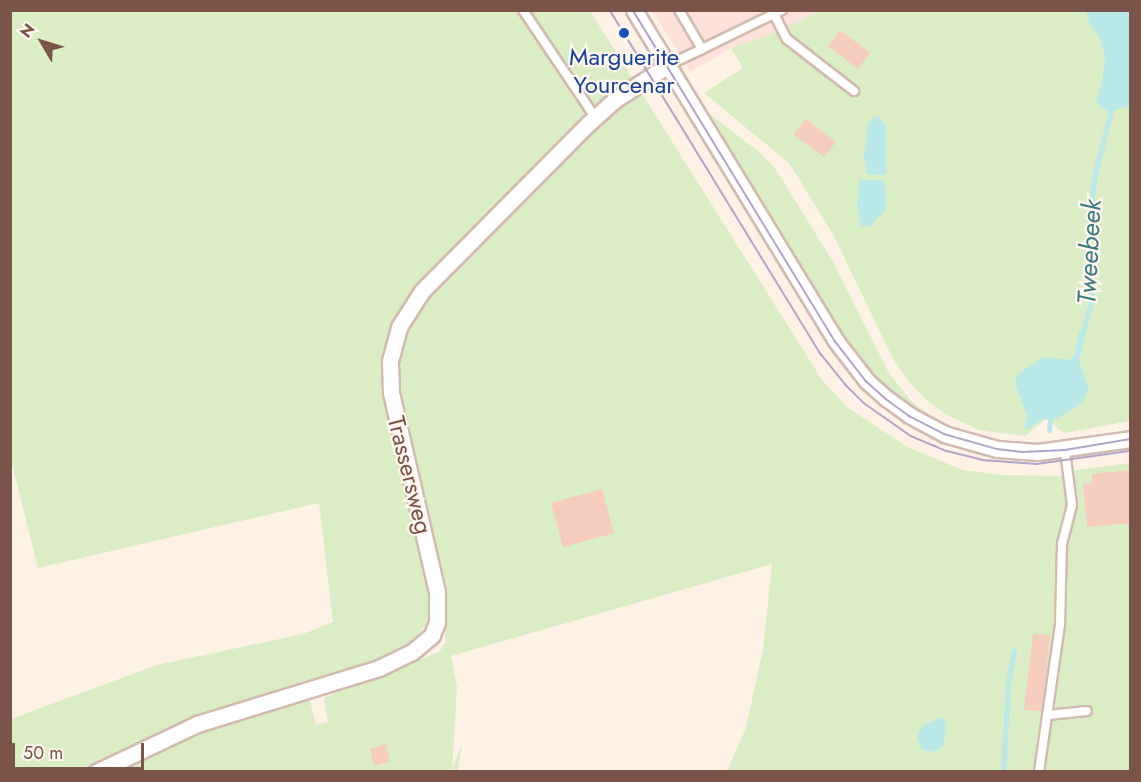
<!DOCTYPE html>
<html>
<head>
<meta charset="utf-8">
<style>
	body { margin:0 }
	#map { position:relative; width:1141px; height:782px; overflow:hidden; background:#fef2e7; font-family:Jost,sans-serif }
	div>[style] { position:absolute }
	.commercial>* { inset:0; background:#fee1db }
	.green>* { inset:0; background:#daedc4 }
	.water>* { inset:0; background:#bae8e9 }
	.stream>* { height:5px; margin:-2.5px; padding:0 2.5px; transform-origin:2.5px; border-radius:2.5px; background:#bae8e9 }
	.building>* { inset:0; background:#f5ccbd }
	.roads { filter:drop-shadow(2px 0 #d3baaf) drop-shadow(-2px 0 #d3baaf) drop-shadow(0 2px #d3baaf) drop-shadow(0 -2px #d3baaf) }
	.lane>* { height:8px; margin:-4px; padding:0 4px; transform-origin:4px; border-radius:4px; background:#fff }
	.street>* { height:15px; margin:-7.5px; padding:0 7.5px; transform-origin:7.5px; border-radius:7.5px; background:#fff }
	.tram>* { height:1.5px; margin:-0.75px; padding:0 0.75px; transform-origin:0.75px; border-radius:0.75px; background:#b3a4c9 }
	.dots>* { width:16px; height:16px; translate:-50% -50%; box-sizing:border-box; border:3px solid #fff7ef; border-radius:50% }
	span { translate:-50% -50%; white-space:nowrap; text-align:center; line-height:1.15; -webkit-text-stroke:4.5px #fff7ef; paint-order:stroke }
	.transit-label { font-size:24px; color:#164399 }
	.street-label { font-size:24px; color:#7a5449 }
	.water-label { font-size:26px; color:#3c7c7f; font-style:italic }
	.frame { position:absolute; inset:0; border:12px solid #7a5449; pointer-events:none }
	.north { position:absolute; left:12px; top:12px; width:60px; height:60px; -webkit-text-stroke:4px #fff7ef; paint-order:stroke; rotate:308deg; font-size:16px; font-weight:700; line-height:24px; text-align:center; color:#7a5449 }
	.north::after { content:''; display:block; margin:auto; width:21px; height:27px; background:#7a5449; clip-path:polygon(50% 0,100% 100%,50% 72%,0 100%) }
	.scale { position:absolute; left:12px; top:743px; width:132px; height:27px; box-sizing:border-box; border:3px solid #7a5449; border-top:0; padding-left:8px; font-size:18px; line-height:21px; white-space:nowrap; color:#7a5449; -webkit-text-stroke:4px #fff7ef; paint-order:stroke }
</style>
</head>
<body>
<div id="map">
	<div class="commercial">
		<i style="clip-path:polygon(653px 11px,820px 11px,769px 35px,731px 48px,690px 72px)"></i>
	</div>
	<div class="green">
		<i style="clip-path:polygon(evenodd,10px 11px,590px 11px,822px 380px,847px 407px,909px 448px,963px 470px,1000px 475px,1064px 476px,1068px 471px,1130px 463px,1130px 771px,727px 771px,746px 728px,763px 649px,772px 564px,451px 656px,457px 687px,452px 770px,462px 743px,458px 771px,126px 772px,123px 763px,99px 771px,11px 771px,11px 719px,157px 665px,303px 634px,333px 622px,319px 503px,38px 568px,10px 456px,10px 11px,431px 609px,443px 616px,446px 642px,439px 652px,324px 698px,328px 722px,316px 725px,308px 693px,402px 651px,426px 625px,431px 609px,10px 11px,929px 721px,936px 721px,935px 752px,922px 750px,929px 721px)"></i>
		<i style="clip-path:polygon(820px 11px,1130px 11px,1130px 421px,1064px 433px,1046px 419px,1025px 436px,992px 432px,979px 430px,949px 416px,931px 404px,909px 382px,892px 357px,833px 234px,789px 163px,704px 93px,743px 68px,731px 48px,769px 35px)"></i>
		<i style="clip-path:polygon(703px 109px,758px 151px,775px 168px,832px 260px,889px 373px,912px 402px,943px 425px,923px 418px,879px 385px,847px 348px)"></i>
	</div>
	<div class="water">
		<i style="clip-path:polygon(1086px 11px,1130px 11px,1130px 106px,1108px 112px,1096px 102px,1102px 83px,1105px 57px,1100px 38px,1089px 22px)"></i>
		<i style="clip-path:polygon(879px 116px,886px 128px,886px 175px,867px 174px,864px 156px,868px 125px,874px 117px)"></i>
		<i style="clip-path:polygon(859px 179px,885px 181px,886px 209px,869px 227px,862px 227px,857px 207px)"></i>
		<i style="clip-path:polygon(1079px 332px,1085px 336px,1079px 361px,1089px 388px,1084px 399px,1079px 405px,1058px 418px,1041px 420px,1027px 430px,1024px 427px,1027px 416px,1015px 384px,1017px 375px,1044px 357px,1070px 360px,1075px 353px)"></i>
		<i style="clip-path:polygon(939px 718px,943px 718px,946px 726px,943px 746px,935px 752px,922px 750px,917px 737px,923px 725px)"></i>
	</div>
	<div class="stream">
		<i style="left:1081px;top:339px;width:39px;rotate:-75deg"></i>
		<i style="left:1091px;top:301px;width:21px;rotate:-87deg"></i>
		<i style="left:1092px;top:280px;width:39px;rotate:-97deg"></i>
		<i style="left:1087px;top:241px;width:38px;rotate:-84deg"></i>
		<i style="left:1091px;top:203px;width:34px;rotate:-82deg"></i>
		<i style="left:1096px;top:169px;width:64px;rotate:-75.5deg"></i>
		<i style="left:1049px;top:430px;width:19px;rotate:-84deg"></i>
		<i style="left:1003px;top:772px;width:88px;rotate:-86.7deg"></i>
		<i style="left:1008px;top:684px;width:34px;rotate:-80deg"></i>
	</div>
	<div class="building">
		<i style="clip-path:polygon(840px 30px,870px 53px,858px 69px,828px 46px)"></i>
		<i style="clip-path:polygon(806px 119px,836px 142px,824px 157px,793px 134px)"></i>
		<i style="clip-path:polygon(1131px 470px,1131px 523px,1087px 527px,1083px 484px,1092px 483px,1092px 474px)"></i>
		<i style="clip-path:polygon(602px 489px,614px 533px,563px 547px,551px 503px)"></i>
		<i style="clip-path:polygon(1033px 634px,1050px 635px,1042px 711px,1024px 710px)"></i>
		<i style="clip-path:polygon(386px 744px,390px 762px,374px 766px,370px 749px)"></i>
	</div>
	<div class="roads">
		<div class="lane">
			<i style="left:523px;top:10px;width:129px;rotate:56.1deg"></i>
			<i style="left:679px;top:10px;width:45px;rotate:59.5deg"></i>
			<i style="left:702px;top:49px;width:89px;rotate:-26deg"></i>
			<i style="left:774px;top:14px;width:28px;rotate:63deg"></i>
			<i style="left:787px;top:39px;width:85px;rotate:37.8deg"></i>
			<i style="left:668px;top:65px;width:38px;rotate:-25deg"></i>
			<i style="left:1048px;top:715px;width:39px;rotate:-6deg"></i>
			<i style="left:1039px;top:772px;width:148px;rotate:-81.9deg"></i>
			<i style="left:1060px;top:625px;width:81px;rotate:-88.6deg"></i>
			<i style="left:1062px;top:544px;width:40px;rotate:-75.6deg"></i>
			<i style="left:1072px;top:505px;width:55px;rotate:-97.3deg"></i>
		</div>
		<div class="street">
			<i style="left:634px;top:10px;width:388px;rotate:58.6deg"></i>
			<i style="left:836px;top:341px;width:51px;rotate:52.2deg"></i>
			<i style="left:867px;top:381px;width:25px;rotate:42deg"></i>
			<i style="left:886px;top:398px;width:29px;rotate:36deg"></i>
			<i style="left:909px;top:415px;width:40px;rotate:28deg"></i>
			<i style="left:944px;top:434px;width:55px;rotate:15.8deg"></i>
			<i style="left:997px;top:449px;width:41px;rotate:4.2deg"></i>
			<i style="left:1038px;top:452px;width:93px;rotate:-8deg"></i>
			<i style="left:96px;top:772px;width:112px;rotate:-25.4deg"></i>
			<i style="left:197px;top:724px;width:190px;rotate:-17.1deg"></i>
			<i style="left:379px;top:668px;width:37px;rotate:-26deg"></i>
			<i style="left:412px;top:652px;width:26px;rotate:-40deg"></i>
			<i style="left:432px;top:635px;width:14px;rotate:-69deg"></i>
			<i style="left:437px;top:622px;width:30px;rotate:-90deg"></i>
			<i style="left:437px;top:592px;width:205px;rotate:-103deg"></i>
			<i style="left:391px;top:392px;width:31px;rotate:-92deg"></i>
			<i style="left:390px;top:361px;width:35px;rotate:-75deg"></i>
			<i style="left:399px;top:327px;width:43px;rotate:-57.4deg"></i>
			<i style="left:422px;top:291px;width:237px;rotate:-45.2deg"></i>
			<i style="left:589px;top:123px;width:36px;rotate:-42deg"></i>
			<i style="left:616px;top:99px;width:62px;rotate:-33.2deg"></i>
		</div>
	</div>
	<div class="tram">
		<i style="left:610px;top:10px;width:404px;rotate:58.5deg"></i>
		<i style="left:821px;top:354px;width:38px;rotate:51deg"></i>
		<i style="left:845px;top:384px;width:27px;rotate:45deg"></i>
		<i style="left:864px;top:403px;width:57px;rotate:35.1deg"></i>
		<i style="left:911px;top:436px;width:39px;rotate:23deg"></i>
		<i style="left:947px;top:451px;width:36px;rotate:14deg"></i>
		<i style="left:982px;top:460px;width:55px;rotate:4.2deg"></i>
		<i style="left:1037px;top:464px;width:94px;rotate:-8deg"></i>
		<i style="left:633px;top:10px;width:388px;rotate:58.6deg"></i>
		<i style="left:835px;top:341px;width:51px;rotate:52.2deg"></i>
		<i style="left:866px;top:381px;width:27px;rotate:42deg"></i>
		<i style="left:886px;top:399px;width:29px;rotate:36deg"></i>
		<i style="left:909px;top:416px;width:39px;rotate:27deg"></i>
		<i style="left:944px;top:434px;width:55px;rotate:15.8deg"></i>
		<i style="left:997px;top:449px;width:25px;rotate:7deg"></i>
		<i style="left:1022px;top:452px;width:43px;rotate:-2.7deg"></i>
		<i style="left:1065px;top:450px;width:66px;rotate:-9.6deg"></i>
	</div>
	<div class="dots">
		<i style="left:624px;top:33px;background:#1a4fb4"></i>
	</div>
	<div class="transit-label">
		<span style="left:624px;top:71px">Marguerite<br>Yourcenar</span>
	</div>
	<div class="street-label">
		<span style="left:410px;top:475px;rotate:76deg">Trassersweg</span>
	</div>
	<div class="water-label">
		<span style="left:1090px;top:252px;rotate:-87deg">Tweebeek</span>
	</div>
	<div class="frame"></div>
	<div class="north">N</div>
	<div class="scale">50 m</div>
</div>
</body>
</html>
